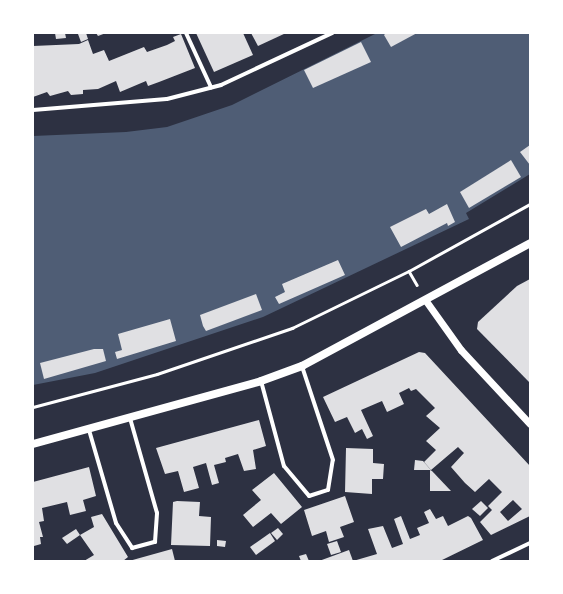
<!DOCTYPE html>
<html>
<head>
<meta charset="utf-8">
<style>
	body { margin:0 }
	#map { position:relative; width:563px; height:594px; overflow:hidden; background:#2d3142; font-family:Merriweather,serif }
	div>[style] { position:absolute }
	.water>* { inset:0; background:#4f5d75 }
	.building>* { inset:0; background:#e0e0e3 }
	.path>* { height:2.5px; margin:-1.25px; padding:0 1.25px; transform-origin:1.25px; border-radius:1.25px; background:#fff }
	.minor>* { height:4px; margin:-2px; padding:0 2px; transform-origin:2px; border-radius:2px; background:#fff }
	.tertiary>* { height:7px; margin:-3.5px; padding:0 3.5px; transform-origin:3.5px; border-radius:3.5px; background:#fff }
	.secondary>* { height:8px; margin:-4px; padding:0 4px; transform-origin:4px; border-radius:4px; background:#fff }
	span { translate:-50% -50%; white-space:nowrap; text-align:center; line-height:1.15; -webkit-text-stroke:3px #fff; paint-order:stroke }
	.frame { position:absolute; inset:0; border:34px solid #fff; pointer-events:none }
</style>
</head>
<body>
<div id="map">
	<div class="water">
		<i style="clip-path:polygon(377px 33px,530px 33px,530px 174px,466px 213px,469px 219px,263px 317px,95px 373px,33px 385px,33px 136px,126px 132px,167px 127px,232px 105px)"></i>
	</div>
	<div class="building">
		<i style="clip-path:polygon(55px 33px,65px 33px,66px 38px,56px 39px)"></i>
		<i style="clip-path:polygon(86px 33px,88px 39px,81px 42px,78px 34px)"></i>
		<i style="clip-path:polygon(96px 33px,106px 33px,98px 36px)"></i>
		<i style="clip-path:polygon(196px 33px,243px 33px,253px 55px,214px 72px)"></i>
		<i style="clip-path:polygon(251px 33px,286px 33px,258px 46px)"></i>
		<i style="clip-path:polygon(386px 33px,417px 33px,391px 47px,384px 35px)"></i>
		<i style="clip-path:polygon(181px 34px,195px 68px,159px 82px,148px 86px,146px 81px,120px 92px,116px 81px,98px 89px,83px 90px,83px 94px,71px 95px,68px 91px,50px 96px,47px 92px,33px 97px,33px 46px,79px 44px,88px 40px,93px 54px,104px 50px,109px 61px,144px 47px,147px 52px,167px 45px,175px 41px,173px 37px)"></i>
		<i style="clip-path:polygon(361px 42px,371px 62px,313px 88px,304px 70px)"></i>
		<i style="clip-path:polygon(530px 145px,530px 165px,520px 152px)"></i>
		<i style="clip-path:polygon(511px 160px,521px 177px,469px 208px,460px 192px)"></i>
		<i style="clip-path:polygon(447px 204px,455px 222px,448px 226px,447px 223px,401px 247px,390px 227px,426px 209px,429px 214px)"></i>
		<i style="clip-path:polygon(338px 260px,345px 275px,279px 304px,275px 297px,285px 292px,282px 284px)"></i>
		<i style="clip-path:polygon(530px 279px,530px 383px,477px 329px,478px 322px,517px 286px)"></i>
		<i style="clip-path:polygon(256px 294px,262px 310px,206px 331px,203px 326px,200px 315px)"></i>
		<i style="clip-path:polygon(170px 319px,176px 341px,117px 359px,115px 352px,122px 350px,118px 334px)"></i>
		<i style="clip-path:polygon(94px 349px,103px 349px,106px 361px,44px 379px,40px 363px)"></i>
		<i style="clip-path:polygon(evenodd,419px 352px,425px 353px,530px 466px,530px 516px,491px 535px,480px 522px,492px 510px,488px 506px,502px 492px,489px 479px,475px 492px,465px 483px,451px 467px,464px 453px,458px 447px,431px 470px,424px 462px,436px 450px,426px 441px,440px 428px,426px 416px,435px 408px,416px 389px,411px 391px,409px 388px,399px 393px,404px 404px,387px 412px,382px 401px,361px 410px,373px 436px,367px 439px,362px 429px,355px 433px,347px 417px,335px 422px,323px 397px,419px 352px,513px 500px,522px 509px,508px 521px,500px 512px,513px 500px)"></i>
		<i style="clip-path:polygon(259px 420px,266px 446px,253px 450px,256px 469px,244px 471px,238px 454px,225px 458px,226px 462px,214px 465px,219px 483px,212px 485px,206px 463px,193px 467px,199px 488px,184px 492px,178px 471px,165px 474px,156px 448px)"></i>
		<i style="clip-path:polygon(346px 448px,373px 449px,373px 463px,384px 464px,383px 479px,372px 479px,372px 494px,345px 492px)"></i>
		<i style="clip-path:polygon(415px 460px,423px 461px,431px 470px,414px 470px)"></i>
		<i style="clip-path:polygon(89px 467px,96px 496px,83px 500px,86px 511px,70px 515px,67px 502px,42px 508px,44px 521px,39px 522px,43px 537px,40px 537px,41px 544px,34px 546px,33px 482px)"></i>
		<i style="clip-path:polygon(430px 470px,432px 471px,451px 491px,430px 491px)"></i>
		<i style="clip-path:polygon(274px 473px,302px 507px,281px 524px,271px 513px,253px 527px,243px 515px,261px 500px,252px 490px)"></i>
		<i style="clip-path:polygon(345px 496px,354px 522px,340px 527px,344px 537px,329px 542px,326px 531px,312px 536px,304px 510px)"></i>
		<i style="clip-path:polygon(177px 501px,200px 502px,199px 516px,211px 517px,210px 546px,171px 545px,173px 502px)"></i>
		<i style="clip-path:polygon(481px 501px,488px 508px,480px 516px,472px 509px)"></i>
		<i style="clip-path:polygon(430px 509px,436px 519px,443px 516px,448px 526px,468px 516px,471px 518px,483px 540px,440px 561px,353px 561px,377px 554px,368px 529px,383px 526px,392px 548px,403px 544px,394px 519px,401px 516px,410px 539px,420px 535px,417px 528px,429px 523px,424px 512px)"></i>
		<i style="clip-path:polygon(102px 514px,128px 557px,123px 561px,84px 561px,94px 555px,80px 535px,94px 527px,91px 517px)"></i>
		<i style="clip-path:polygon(278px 528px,283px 534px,277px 540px,271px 533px)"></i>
		<i style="clip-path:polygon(76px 529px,80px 535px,67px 544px,62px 538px)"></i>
		<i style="clip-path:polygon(270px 533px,275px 541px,256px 555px,250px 547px)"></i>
		<i style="clip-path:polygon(217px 540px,226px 541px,225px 547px,217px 546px)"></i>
		<i style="clip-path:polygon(337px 541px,341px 552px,331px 555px,327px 544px)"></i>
		<i style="clip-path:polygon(172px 549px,175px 561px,129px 561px)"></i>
		<i style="clip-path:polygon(349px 550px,353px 561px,319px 561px)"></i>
		<i style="clip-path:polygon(306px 554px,309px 561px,301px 561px,299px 556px)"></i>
	</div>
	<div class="path">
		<i style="left:409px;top:271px;width:16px;rotate:60deg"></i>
		<i style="left:33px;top:407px;width:128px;rotate:-14.9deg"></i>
		<i style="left:157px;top:374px;width:143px;rotate:-18.8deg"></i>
		<i style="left:292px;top:328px;width:130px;rotate:-26deg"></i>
		<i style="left:409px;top:271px;width:138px;rotate:-29deg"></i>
	</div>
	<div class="minor">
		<i style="left:186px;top:33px;width:60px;rotate:65.2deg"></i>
		<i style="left:33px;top:110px;width:134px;rotate:-4.7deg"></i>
		<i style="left:167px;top:99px;width:56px;rotate:-14.5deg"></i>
		<i style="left:221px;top:85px;width:123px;rotate:-25.1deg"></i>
		<i style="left:261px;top:381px;width:88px;rotate:74.9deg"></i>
		<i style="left:284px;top:466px;width:39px;rotate:50deg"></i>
		<i style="left:309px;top:496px;width:20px;rotate:-18deg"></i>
		<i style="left:328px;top:490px;width:30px;rotate:-81deg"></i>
		<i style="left:333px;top:460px;width:99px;rotate:-108.3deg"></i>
		<i style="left:89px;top:430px;width:97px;rotate:73.8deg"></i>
		<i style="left:116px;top:523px;width:30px;rotate:57deg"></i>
		<i style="left:132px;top:548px;width:24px;rotate:-15deg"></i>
		<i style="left:155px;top:542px;width:29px;rotate:-86deg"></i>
		<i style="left:157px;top:513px;width:99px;rotate:-105.9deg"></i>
		<i style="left:492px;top:561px;width:42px;rotate:-25.3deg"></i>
	</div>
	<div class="tertiary">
		<i style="left:426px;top:301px;width:60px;rotate:54.5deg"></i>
		<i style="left:461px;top:350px;width:101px;rotate:47deg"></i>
	</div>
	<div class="secondary">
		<i style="left:33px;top:444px;width:237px;rotate:-15.4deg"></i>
		<i style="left:261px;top:381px;width:44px;rotate:-20.1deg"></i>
		<i style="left:302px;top:366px;width:259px;rotate:-28.3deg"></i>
	</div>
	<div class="frame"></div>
</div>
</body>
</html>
